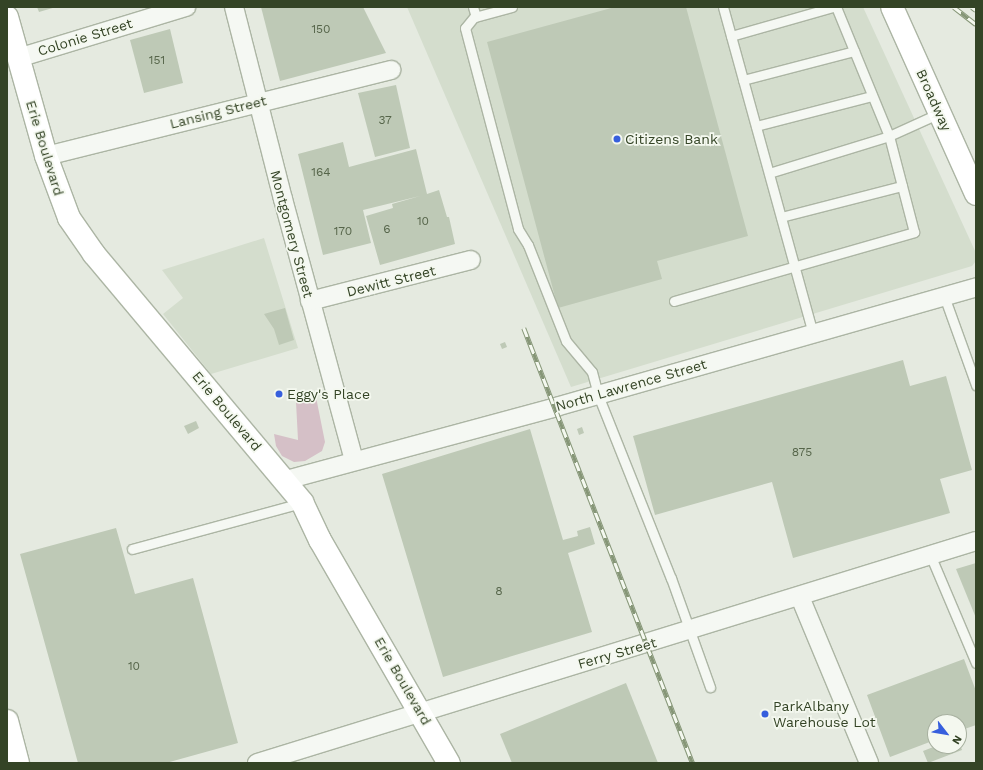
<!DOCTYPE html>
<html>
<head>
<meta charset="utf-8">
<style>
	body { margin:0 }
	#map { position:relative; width:983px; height:770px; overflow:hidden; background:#e5eae0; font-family:"Work Sans",sans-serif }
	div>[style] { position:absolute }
	.built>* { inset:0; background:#d4ddcd }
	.green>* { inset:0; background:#d5c0c7 }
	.building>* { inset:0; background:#bec9b6 }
	.roads { filter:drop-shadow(1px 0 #acb5a4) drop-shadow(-1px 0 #acb5a4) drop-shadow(0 1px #acb5a4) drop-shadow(0 -1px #acb5a4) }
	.lane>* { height:9px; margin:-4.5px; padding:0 4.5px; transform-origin:4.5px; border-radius:4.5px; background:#f5f8f3 }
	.street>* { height:18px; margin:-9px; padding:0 9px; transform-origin:9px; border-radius:9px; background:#f5f8f3 }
	.secondary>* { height:22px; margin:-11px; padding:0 11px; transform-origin:11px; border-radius:11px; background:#fff }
	.rail>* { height:4.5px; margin-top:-2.25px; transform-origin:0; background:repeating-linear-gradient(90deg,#f4f8ef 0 9px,#869677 0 18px); box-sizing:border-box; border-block:1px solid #869677 }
	.dots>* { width:11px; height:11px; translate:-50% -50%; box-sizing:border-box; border:2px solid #f4f8ef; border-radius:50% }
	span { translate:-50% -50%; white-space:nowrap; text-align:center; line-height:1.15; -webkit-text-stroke:3.5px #f4f8ef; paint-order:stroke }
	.number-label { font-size:12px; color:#56654a }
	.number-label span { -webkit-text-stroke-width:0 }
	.street-label { font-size:14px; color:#344426 }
	.poi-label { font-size:14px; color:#344426 }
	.left { translate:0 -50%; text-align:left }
	.frame { position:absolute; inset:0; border:8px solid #344426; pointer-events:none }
	.north { position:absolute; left:927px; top:714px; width:40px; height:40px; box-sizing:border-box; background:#f4f8ef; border:1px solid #a7b09f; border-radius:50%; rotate:121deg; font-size:11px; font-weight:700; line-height:16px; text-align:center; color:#344426 }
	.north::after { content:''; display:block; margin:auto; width:14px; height:18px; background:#375fdd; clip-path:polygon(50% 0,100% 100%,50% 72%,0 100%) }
</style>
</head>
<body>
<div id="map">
	<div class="built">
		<i style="clip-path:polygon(407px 7px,863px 7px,976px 253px,976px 261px,972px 266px,571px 387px)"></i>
		<i style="clip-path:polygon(264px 238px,298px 348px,211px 374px,163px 314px,183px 298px,162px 270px)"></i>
	</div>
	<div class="green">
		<i style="clip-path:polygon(316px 397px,325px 442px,322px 451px,305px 461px,294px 462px,282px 456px,276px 446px,274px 434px,298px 440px,296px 402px)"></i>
	</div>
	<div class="building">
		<i style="clip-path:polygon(37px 7px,56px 7px,39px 12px)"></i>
		<i style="clip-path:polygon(261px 7px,363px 7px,386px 53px,280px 81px)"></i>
		<i style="clip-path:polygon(615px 7px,686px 7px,748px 236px,657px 261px,662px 279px,558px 308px,487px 42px)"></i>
		<i style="clip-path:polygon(170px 29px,183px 83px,144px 93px,130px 40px)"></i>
		<i style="clip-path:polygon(396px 85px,410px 148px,375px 157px,358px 93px)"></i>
		<i style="clip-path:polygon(343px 142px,349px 167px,416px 149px,427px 194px,439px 190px,447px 217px,449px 217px,455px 244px,380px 265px,366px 216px,393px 208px,392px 204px,420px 196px,363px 210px,371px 243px,323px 255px,298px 154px)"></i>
		<i style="clip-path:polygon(285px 308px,294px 340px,279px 345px,274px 329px,264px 314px)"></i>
		<i style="clip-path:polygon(505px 342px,507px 347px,502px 349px,500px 344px)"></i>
		<i style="clip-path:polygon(903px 360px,910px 386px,946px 376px,972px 470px,940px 479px,950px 513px,793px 558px,772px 482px,655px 515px,633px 436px)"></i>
		<i style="clip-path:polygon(196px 421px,199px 428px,188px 434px,184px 426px)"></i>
		<i style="clip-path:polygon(582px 427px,584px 433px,579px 435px,577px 429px)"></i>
		<i style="clip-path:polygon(530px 429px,563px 540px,578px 536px,577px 531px,590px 527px,595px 544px,568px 553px,592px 632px,443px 677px,382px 474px)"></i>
		<i style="clip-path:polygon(116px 528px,135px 594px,193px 578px,238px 743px,166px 763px,78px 763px,20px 554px)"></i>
		<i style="clip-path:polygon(976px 563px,976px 618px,956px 569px)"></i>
		<i style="clip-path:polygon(964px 659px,976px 691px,976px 725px,959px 731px,959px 722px,935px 722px,935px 740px,890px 757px,867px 695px)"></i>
		<i style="clip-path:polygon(626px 683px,658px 763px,512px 763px,500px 734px)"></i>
		<i style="clip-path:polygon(959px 742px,962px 750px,928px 763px,923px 751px,936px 746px,959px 746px)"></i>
	</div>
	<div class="roads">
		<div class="lane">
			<i style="left:473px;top:7px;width:10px;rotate:73deg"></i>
			<i style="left:512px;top:7px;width:39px;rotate:165deg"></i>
			<i style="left:474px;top:17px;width:14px;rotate:129deg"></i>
			<i style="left:465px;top:28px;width:208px;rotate:75.2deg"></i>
			<i style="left:518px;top:229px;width:19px;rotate:58deg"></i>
			<i style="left:528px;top:245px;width:103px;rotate:68.4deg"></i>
			<i style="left:566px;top:341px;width:40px;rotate:50deg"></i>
			<i style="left:592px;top:372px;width:24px;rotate:75deg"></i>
			<i style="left:598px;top:395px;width:197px;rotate:68.3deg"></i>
			<i style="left:671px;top:578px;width:116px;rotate:70.3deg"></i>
			<i style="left:723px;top:7px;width:339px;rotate:74.6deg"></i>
			<i style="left:731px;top:36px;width:106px;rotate:-15.9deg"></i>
			<i style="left:743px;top:80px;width:115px;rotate:-14.6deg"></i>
			<i style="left:756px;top:126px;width:120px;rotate:-14.5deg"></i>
			<i style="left:769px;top:173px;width:126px;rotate:-17.1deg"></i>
			<i style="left:889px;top:136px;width:139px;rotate:-112.3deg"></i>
			<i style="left:781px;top:217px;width:125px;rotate:-14.4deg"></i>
			<i style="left:944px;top:296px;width:95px;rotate:70.2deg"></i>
			<i style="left:674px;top:301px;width:250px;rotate:-16deg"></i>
			<i style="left:914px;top:232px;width:99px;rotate:-104.6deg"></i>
			<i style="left:889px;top:136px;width:56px;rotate:-24.3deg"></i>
			<i style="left:132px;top:549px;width:175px;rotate:-15.2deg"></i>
			<i style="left:931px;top:557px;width:115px;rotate:67deg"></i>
		</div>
		<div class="street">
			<i style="left:234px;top:7px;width:198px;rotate:75.7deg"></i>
			<i style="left:283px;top:199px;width:270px;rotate:74.8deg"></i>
			<i style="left:18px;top:58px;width:176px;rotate:-16.9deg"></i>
			<i style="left:46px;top:156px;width:356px;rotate:-14deg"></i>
			<i style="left:310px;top:301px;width:166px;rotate:-14.3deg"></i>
			<i style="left:286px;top:480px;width:280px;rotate:-15.1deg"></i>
			<i style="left:556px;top:407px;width:437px;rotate:-15.9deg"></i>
			<i style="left:800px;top:597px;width:180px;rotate:67.4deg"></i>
			<i style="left:257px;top:763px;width:752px;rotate:-17.16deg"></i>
		</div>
		<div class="secondary">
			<i style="left:892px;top:7px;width:205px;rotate:65.8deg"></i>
			<i style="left:7px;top:17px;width:144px;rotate:74.3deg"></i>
			<i style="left:46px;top:156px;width:66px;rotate:69.6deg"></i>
			<i style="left:69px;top:218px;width:44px;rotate:55.2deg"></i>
			<i style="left:94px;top:254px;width:324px;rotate:50deg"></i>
			<i style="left:302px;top:502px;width:42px;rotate:64.7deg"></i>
			<i style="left:320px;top:540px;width:258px;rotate:60deg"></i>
			<i style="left:7px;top:721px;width:43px;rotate:75.3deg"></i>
		</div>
	</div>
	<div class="rail">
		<i style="left:954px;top:7px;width:28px;rotate:38deg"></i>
		<i style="left:972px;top:7px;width:5px;rotate:37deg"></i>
		<i style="left:524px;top:328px;width:467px;rotate:68.8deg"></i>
	</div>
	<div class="dots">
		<i style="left:617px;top:139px;background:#375fdd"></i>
		<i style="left:279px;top:394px;background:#375fdd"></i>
		<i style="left:765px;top:714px;background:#375fdd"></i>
	</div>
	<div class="number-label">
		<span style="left:321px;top:30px">150</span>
		<span style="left:157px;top:61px">151</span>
		<span style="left:385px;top:121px">37</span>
		<span style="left:321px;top:173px">164</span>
		<span style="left:423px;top:222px">10</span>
		<span style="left:387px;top:230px">6</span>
		<span style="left:343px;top:232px">170</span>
		<span style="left:802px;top:453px">875</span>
		<span style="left:499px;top:592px">8</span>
		<span style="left:134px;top:667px">10</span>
	</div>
	<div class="street-label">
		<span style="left:85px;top:37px;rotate:-17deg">Colonie Street</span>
		<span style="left:934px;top:100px;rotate:66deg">Broadway</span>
		<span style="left:218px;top:112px;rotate:-14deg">Lansing Street</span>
		<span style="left:45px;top:148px;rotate:73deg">Erie Boulevard</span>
		<span style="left:292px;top:234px;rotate:75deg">Montgomery Street</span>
		<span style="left:391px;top:281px;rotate:-14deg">Dewitt Street</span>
		<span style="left:631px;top:385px;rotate:-16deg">North Lawrence Street</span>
		<span style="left:227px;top:411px;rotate:50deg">Erie Boulevard</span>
		<span style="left:617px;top:653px;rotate:-16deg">Ferry Street</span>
		<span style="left:403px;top:681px;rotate:60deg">Erie Boulevard</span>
	</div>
	<div class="poi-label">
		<span class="left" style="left:625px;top:139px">Citizens Bank</span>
		<span class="left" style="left:287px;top:394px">Eggy's Place</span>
		<span class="left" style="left:773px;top:714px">ParkAlbany<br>Warehouse Lot</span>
	</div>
	<div class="frame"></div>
	<div class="north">N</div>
</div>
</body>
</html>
